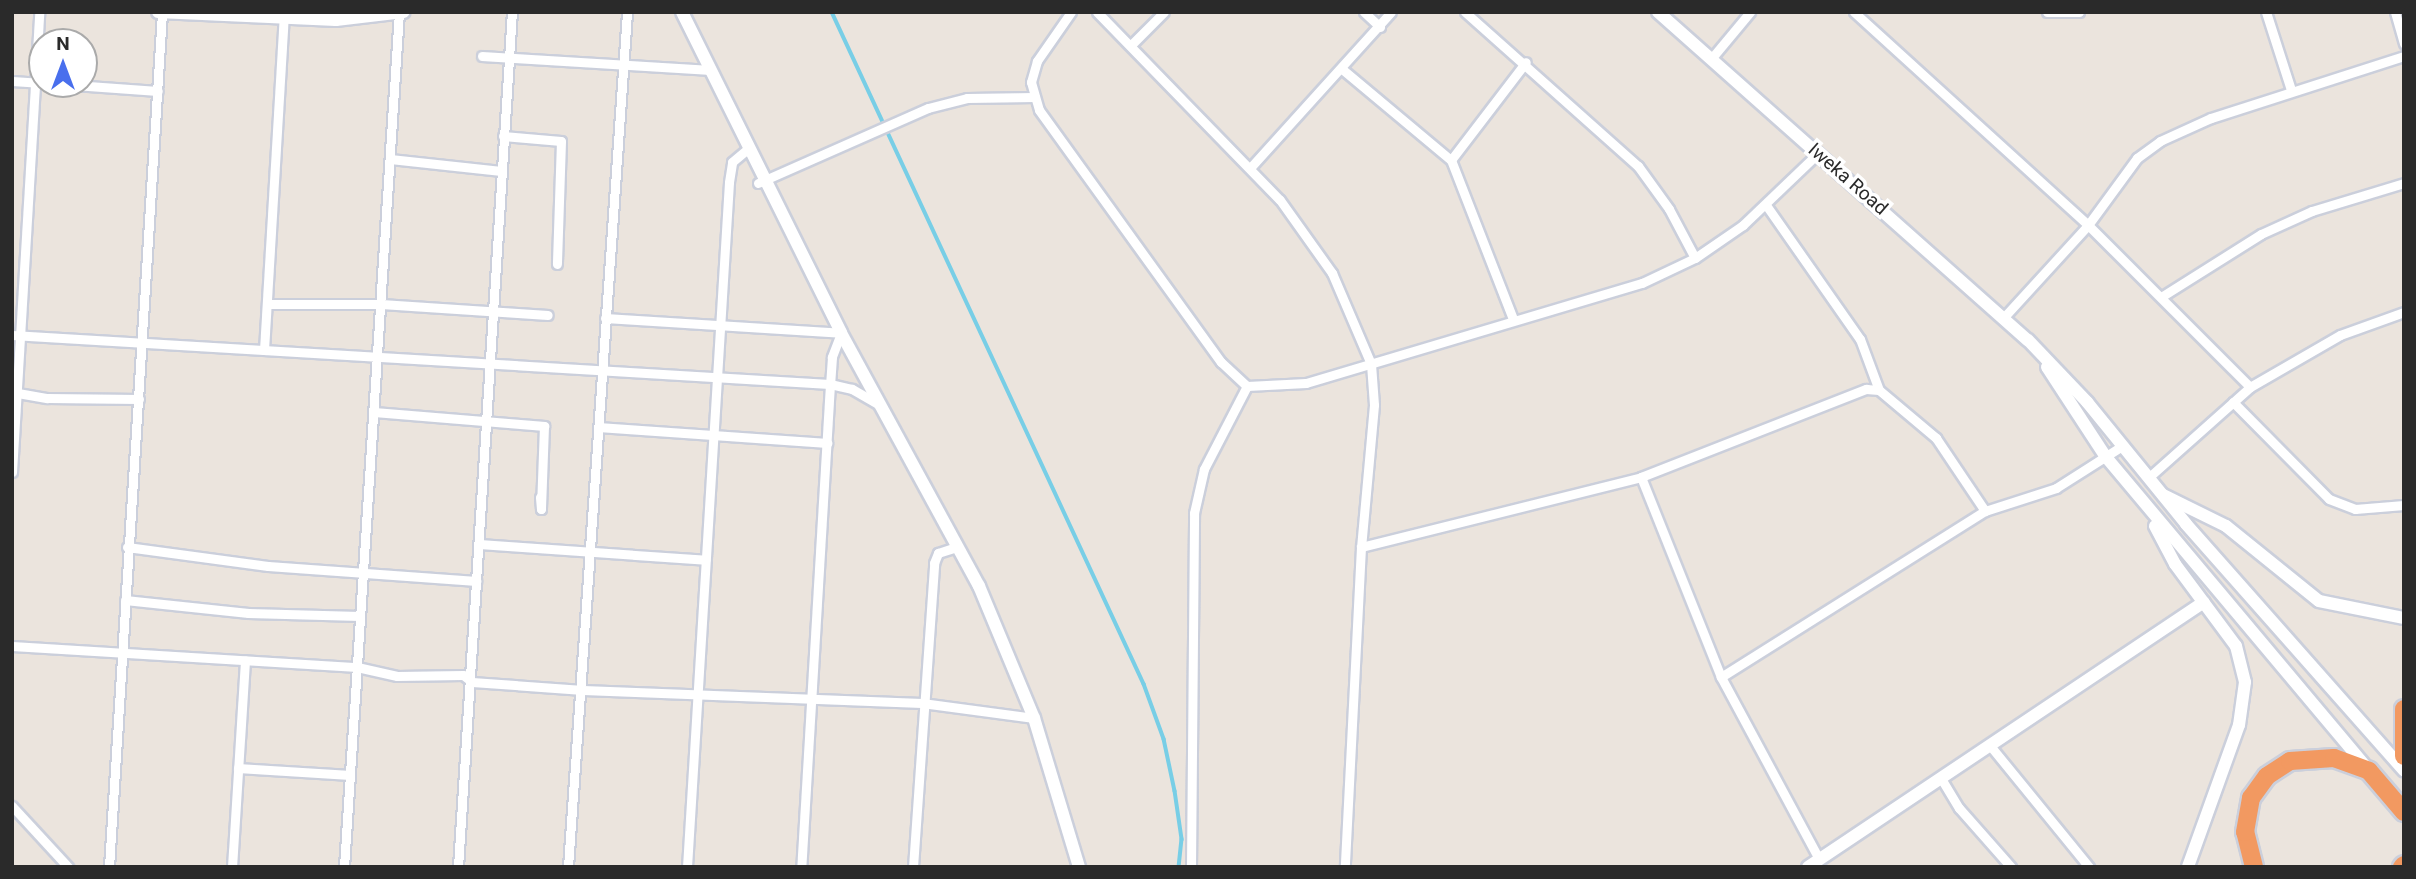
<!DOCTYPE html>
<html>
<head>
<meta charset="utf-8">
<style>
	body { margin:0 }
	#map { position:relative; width:2416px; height:879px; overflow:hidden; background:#ebe4dd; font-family:Roboto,sans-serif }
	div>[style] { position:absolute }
	.stream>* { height:3.5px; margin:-1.75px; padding:0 1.75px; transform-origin:1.75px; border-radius:1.75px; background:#78cee6 }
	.roads { filter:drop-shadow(2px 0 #cbcfdb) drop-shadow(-2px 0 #cbcfdb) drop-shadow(0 2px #cbcfdb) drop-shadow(0 -2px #cbcfdb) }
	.street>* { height:9px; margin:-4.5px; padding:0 4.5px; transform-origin:4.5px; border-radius:4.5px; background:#fff }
	.secondary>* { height:12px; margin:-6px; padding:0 6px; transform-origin:6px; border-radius:6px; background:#fff }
	.highway>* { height:18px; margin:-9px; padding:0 9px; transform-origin:9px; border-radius:9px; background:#f29961 }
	span { translate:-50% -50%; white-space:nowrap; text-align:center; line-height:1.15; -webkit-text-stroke:7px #fff; paint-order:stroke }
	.street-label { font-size:19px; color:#2a2a2a }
	.frame { position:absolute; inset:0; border:14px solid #2a2a2a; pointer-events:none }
	.north { position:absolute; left:28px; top:28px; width:70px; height:70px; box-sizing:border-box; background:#fff; border:2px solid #aaa; border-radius:50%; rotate:0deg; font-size:19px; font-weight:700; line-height:28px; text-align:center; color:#2a2a2a }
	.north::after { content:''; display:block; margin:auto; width:24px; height:32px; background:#496fed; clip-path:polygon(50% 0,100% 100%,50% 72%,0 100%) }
</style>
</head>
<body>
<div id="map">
	<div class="stream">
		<i style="left:832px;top:12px;width:741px;rotate:65.1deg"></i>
		<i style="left:1144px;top:684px;width:59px;rotate:70deg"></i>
		<i style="left:1164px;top:739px;width:53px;rotate:78.1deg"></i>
		<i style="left:1175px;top:791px;width:49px;rotate:81.7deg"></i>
		<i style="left:1182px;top:839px;width:28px;rotate:96deg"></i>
	</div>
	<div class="roads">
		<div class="street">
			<i style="left:1071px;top:12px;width:60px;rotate:124.8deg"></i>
			<i style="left:1037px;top:61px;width:22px;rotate:106deg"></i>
			<i style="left:1031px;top:82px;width:29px;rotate:74deg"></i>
			<i style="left:1039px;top:110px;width:311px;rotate:54.2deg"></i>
			<i style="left:1221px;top:362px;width:35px;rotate:43deg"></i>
			<i style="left:1247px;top:386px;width:59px;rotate:-2.9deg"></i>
			<i style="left:1306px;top:383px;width:351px;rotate:-16.6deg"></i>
			<i style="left:1642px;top:283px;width:59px;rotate:-25.3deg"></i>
			<i style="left:1695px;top:258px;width:58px;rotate:-34.5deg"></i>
			<i style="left:1743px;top:225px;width:104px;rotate:-43.8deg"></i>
			<i style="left:1097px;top:12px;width:262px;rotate:45.8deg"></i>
			<i style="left:1280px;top:200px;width:90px;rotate:54.5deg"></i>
			<i style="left:1332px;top:273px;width:99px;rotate:66.8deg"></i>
			<i style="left:1371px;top:364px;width:41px;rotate:85.8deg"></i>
			<i style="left:1374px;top:405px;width:143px;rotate:95.2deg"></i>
			<i style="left:1361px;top:547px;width:320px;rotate:92.9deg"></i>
			<i style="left:1364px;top:12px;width:22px;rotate:43deg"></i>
			<i style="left:1465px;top:12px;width:232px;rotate:41.7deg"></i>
			<i style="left:1638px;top:166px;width:53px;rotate:54.2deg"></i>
			<i style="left:1669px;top:209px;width:55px;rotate:62deg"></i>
			<i style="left:1854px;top:12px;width:316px;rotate:42.3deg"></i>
			<i style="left:2088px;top:225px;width:229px;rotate:45deg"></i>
			<i style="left:2047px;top:12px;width:32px"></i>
			<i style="left:2266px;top:12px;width:82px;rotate:72.2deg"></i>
			<i style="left:2395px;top:12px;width:33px;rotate:74deg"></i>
			<i style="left:1132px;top:44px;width:45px;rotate:-45deg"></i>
			<i style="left:482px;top:56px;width:229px;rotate:3.5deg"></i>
			<i style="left:1711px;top:59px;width:61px;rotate:-50.3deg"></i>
			<i style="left:1342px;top:69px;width:142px;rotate:39.9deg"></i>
			<i style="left:12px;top:81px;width:30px;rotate:4deg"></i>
			<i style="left:60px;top:84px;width:98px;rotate:4.1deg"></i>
			<i style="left:503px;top:136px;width:58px;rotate:4.9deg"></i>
			<i style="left:561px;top:141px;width:123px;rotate:91.9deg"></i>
			<i style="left:390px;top:159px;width:112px;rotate:6.2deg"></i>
			<i style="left:1250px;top:168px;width:210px;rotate:-47.9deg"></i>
			<i style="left:758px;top:183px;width:186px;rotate:-23.8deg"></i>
			<i style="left:928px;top:108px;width:40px;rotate:-14.4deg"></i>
			<i style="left:967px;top:98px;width:68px;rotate:-0.8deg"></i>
			<i style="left:1766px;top:205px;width:164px;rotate:55deg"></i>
			<i style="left:1860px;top:339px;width:54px;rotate:69.6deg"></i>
			<i style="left:2161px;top:297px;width:118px;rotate:-32.2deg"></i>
			<i style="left:2261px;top:234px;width:56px;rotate:-24.3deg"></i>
			<i style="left:2312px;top:211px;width:96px;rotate:-16.9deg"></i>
			<i style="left:267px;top:304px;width:114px"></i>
			<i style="left:381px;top:304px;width:167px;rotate:3.8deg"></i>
			<i style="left:2005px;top:316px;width:123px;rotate:-47.6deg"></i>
			<i style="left:2088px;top:225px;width:83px;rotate:-53.8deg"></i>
			<i style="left:2137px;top:158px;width:29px;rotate:-36deg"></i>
			<i style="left:2160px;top:141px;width:56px;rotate:-24.3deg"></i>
			<i style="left:2211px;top:118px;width:203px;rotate:-17.8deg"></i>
			<i style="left:605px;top:318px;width:236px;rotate:3.6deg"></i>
			<i style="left:841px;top:333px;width:26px;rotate:111deg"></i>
			<i style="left:832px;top:357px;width:27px;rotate:94deg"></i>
			<i style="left:830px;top:384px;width:484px;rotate:93.4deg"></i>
			<i style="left:1513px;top:319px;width:171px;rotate:-111.3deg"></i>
			<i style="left:1451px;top:160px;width:123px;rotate:-52.6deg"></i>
			<i style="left:12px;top:335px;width:819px;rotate:3.43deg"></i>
			<i style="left:830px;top:384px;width:23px;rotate:13deg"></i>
			<i style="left:852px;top:389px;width:32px;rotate:30deg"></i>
			<i style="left:264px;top:350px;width:337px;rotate:-86.6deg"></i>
			<i style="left:12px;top:392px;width:36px;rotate:10deg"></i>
			<i style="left:47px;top:398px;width:92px;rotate:0.6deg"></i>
			<i style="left:2233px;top:402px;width:136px;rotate:45.3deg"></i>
			<i style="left:2329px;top:499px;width:28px;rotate:21deg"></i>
			<i style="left:2355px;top:509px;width:49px;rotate:-4.7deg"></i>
			<i style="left:374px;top:412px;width:171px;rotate:4.7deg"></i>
			<i style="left:544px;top:426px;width:83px;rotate:92.1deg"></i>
			<i style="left:541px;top:509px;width:12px;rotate:-95deg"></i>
			<i style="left:598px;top:427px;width:230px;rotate:4deg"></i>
			<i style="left:12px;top:472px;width:461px;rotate:-86.6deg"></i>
			<i style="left:1641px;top:477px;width:242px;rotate:-21.4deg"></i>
			<i style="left:1866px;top:389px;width:13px;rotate:4deg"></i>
			<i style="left:1879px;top:390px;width:75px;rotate:40.1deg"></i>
			<i style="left:1936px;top:438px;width:88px;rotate:56.1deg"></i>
			<i style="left:2148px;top:478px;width:137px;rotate:-41.7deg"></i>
			<i style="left:2250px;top:387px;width:104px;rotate:-30deg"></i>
			<i style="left:2340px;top:335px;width:68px;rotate:-19.8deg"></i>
			<i style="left:479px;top:544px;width:227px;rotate:4deg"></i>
			<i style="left:127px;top:547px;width:142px;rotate:7.7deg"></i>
			<i style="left:268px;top:566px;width:209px;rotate:4.1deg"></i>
			<i style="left:1361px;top:547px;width:289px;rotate:-14deg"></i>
			<i style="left:1641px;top:477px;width:215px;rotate:68.2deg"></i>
			<i style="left:1721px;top:677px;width:207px;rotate:61.7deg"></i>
			<i style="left:125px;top:600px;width:124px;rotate:6deg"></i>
			<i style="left:248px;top:613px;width:112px;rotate:1.5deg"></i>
			<i style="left:12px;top:646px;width:346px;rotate:3.5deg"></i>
			<i style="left:357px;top:667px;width:41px;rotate:12.7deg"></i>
			<i style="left:397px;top:676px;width:66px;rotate:-0.9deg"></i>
			<i style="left:463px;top:675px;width:11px;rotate:38deg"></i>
			<i style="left:472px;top:682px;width:111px;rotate:4.1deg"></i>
			<i style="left:583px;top:690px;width:339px;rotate:2.2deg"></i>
			<i style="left:922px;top:703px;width:113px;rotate:7.6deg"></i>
			<i style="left:1721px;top:677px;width:312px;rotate:-32.2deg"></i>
			<i style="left:1985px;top:511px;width:75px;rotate:-17.9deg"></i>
			<i style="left:2056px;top:488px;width:78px;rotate:-32.5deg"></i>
			<i style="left:1992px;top:748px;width:154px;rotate:50.8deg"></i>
			<i style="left:238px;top:768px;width:112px;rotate:3.6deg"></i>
			<i style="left:1942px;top:780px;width:33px;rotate:59deg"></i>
			<i style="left:1959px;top:808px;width:79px;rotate:48.6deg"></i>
			<i style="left:12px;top:806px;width:83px;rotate:47.4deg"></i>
			<i style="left:109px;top:867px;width:857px;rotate:-86.45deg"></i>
			<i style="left:232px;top:867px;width:207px;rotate:-86.4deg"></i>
			<i style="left:344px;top:867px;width:857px;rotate:-86.32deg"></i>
			<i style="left:458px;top:867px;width:857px;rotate:-86.39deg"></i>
			<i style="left:568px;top:867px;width:857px;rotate:-86.05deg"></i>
			<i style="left:687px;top:867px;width:686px;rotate:-86.49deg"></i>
			<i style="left:729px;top:182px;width:20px;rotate:-81deg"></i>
			<i style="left:732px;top:162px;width:23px;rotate:-40deg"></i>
			<i style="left:913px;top:867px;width:305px;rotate:-86deg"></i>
			<i style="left:934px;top:563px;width:11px;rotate:-68deg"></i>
			<i style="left:938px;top:553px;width:19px;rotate:-18deg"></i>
			<i style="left:1191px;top:867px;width:354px;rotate:-89.5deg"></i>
			<i style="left:1194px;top:513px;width:45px;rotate:-77.2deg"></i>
			<i style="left:1204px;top:469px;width:93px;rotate:-62.6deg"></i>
		</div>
		<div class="secondary">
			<i style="left:158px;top:12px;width:178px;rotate:2.6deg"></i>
			<i style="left:336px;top:20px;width:68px;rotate:-6.7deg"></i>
			<i style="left:682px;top:12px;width:358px;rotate:63.6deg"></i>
			<i style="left:841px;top:333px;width:288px;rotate:61.4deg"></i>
			<i style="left:979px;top:586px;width:143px;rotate:67.4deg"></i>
			<i style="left:1034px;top:718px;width:156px;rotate:73.2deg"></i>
			<i style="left:1658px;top:12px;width:494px;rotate:41.6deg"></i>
			<i style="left:2028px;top:340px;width:86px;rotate:46.4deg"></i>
			<i style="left:2087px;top:402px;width:157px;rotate:50.9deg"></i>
			<i style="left:2186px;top:524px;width:329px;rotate:48.5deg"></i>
			<i style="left:2047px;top:367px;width:108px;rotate:56.8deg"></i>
			<i style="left:2106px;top:457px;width:406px;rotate:50deg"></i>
			<i style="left:2163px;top:495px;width:70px;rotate:26.2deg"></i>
			<i style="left:2226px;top:526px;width:119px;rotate:38.9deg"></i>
			<i style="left:2319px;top:601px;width:87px;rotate:11.3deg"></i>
			<i style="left:2155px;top:526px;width:43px;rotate:62.2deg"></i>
			<i style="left:2175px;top:564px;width:102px;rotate:53.4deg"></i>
			<i style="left:2236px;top:646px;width:37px;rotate:76deg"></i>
			<i style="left:2245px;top:682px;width:43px;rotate:97.9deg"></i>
			<i style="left:2239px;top:725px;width:151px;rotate:109.8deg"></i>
			<i style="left:1808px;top:867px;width:476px;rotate:-33.8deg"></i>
		</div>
		<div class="highway">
			<i style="left:2404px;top:709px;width:47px;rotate:90deg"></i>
			<i style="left:2254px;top:867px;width:36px;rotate:-104deg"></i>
			<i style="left:2245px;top:832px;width:35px;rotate:-80deg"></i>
			<i style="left:2251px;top:798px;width:27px;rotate:-54deg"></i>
			<i style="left:2267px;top:776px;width:27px;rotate:-33deg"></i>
			<i style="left:2290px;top:761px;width:44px;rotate:-3.9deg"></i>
			<i style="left:2334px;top:758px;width:37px;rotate:20deg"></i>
			<i style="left:2369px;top:771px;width:54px;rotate:49.5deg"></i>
			<i style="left:2402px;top:867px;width:3px;rotate:-45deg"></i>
		</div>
	</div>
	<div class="street-label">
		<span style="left:1848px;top:179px;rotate:41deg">Iweka Road</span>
	</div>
	<div class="frame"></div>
	<div class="north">N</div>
</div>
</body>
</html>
